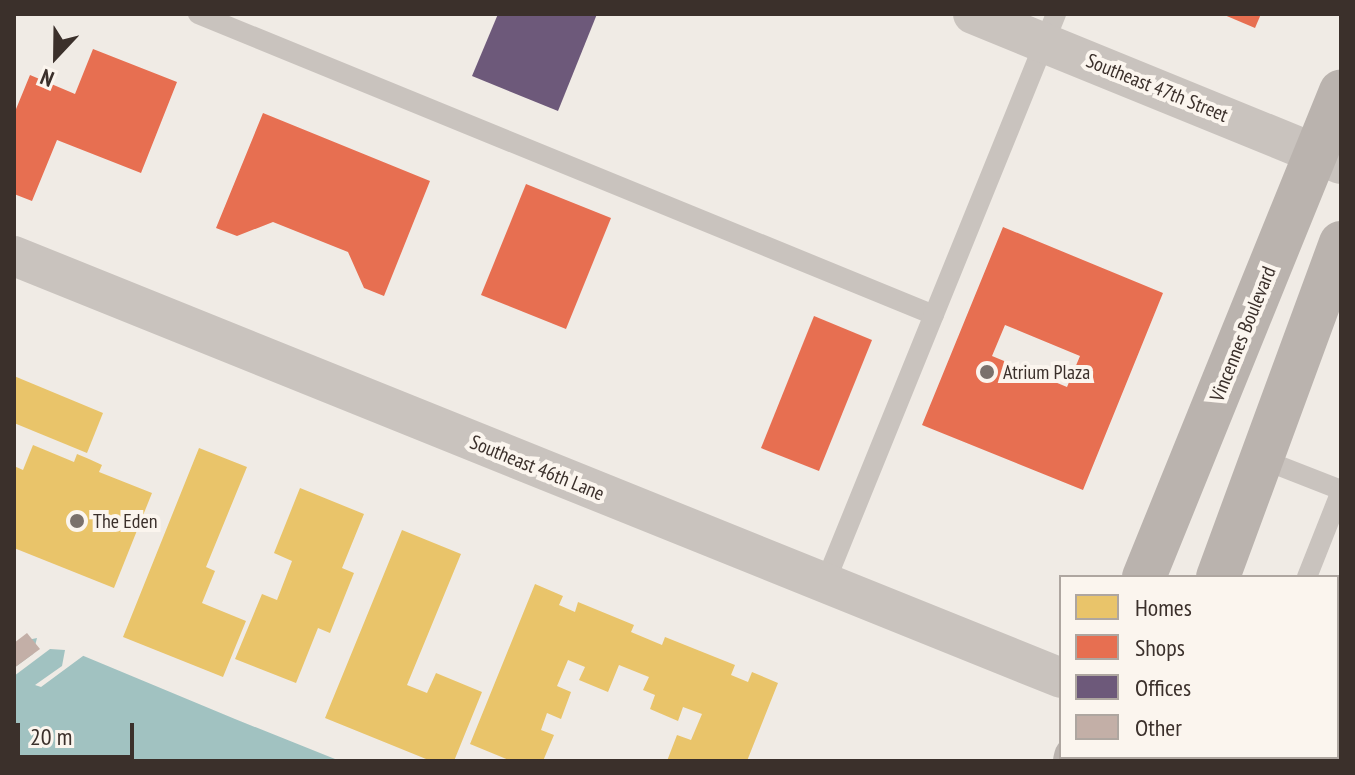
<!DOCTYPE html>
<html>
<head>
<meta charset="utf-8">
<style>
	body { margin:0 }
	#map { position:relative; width:1355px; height:775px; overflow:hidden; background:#f0ebe5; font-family:"PT Sans Narrow",sans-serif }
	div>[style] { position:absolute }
	.water>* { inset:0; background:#a1c2c1 }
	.pier>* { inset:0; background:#f0ebe5 }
	.homes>* { inset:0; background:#e9c46a }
	.shops>* { inset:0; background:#e76f51 }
	.offices>* { inset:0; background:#6d597a }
	.building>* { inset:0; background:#c3afa7 }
	.lane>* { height:20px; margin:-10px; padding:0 10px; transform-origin:10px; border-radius:10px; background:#c9c3be }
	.street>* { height:40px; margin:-20px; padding:0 20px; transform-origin:20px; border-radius:20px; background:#c9c3be }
	.secondary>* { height:44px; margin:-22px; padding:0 22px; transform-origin:22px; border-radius:22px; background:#bab3ae }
	.dots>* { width:22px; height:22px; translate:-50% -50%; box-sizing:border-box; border:4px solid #fbf5ee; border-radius:50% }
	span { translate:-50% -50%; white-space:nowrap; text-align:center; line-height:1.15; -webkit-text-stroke:8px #fbf5ee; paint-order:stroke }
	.street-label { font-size:20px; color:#3b302b }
	.poi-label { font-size:20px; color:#3b302b }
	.left { translate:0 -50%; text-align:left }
	.frame { position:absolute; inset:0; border:16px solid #3b302b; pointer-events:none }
	.legend { position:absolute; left:1059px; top:575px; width:280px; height:184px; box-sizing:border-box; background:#fbf5ee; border:2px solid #aea6a0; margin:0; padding:10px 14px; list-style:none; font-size:24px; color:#3b302b }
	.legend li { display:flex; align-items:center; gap:16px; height:40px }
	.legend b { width:40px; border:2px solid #aea6a0 }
	.north { position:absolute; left:16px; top:16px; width:80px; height:80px; -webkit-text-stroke:6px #fbf5ee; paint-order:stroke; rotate:202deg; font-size:22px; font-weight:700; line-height:32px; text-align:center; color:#3b302b }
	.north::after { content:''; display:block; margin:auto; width:28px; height:36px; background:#3b302b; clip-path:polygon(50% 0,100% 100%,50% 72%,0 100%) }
	.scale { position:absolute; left:16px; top:723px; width:118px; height:36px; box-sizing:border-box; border:4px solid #3b302b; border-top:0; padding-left:10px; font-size:24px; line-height:28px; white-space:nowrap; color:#3b302b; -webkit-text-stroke:6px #fbf5ee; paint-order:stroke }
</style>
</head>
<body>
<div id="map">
	<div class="water">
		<i style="clip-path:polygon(14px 627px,235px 719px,340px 761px,14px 761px)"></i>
	</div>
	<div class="pier">
		<i style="clip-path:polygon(14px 625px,84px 654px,83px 656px,41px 687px,35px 685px,62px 666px,65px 650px,50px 649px,14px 676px,14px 668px,33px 654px,37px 638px,14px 643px)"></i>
	</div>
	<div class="homes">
		<i style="clip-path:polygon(14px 376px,103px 413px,87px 453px,14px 423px)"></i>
		<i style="clip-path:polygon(33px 445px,74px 462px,77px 454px,89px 459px,102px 465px,99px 472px,152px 493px,114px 588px,14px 548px,14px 466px,23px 470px)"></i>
		<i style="clip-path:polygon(199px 448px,247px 467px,206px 567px,215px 571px,202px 603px,246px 621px,223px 677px,123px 637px)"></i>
		<i style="clip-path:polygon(300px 488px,364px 514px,342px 568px,354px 573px,330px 633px,318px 628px,296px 683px,235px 659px,262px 594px,277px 600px,292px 561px,274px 553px)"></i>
		<i style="clip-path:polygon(402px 530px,461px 554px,407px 685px,427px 693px,436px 673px,482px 692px,454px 761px,431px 761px,325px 718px)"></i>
		<i style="clip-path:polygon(535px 584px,563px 596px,559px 605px,575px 612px,578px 602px,634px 625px,631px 632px,662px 645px,665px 637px,735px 665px,731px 675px,748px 682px,752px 672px,778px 683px,747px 761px,667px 761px,677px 735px,691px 740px,702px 714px,683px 707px,678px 721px,650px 709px,655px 695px,643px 690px,649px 677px,619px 665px,608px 692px,579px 680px,585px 667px,568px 660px,557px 686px,571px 692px,561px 719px,547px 713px,541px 730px,554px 735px,543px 761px,511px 761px,470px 744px)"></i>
	</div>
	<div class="shops">
		<i style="clip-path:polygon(1222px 14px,1261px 14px,1255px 28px)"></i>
		<i style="clip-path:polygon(93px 49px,177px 82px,141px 173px,57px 140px,32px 201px,14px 194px,14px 114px,30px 75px,75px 94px)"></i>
		<i style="clip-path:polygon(263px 113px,430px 181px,384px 296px,364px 288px,348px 252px,273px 222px,237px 236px,216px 228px)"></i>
		<i style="clip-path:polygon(526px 184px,611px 218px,566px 329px,481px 295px)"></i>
		<i style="clip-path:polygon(evenodd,1003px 227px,1163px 293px,1083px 490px,922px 425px,1003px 227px,1005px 325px,1080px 356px,1067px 387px,992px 356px,1005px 325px)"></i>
		<i style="clip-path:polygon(814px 316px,872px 340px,819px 471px,761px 448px)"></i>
	</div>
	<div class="offices">
		<i style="clip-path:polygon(498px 14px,597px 14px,558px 111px,472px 76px)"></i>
	</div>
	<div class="building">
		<i style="clip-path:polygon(27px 633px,40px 649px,14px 668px,14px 643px)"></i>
	</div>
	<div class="lane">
		<i style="left:198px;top:14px;width:795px;rotate:22.24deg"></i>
		<i style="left:1264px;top:460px;width:83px;rotate:21.3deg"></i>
		<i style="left:1307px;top:577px;width:92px;rotate:-68.4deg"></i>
		<i style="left:825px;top:583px;width:614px;rotate:-67.9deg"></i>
	</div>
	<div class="street">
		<i style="left:973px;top:14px;width:397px;rotate:22.2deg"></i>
		<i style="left:14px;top:256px;width:1129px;rotate:21.95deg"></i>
		<i style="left:1257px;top:757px;width:11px;rotate:22deg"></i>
	</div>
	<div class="secondary">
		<i style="left:1144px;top:577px;width:524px;rotate:-67.93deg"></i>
		<i style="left:1218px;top:577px;width:356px;rotate:-69.8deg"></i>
		<i style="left:1075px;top:761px;width:4px;rotate:-76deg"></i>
		<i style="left:1140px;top:761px;width:4px;rotate:-63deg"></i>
	</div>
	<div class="dots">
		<i style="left:987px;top:372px;background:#7a716c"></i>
		<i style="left:77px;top:521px;background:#7a716c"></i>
	</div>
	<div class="street-label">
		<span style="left:1157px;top:88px;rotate:22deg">Southeast 47th Street</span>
		<span style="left:1243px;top:334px;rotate:-68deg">Vincennes Boulevard</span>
		<span style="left:537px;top:468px;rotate:22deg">Southeast 46th Lane</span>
	</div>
	<div class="poi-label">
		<span class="left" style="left:1003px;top:372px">Atrium Plaza</span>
		<span class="left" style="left:93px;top:521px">The Eden</span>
	</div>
	<div class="frame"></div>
	<ul class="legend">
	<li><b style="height:22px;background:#e9c46a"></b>Homes</li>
	<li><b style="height:22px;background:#e76f51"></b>Shops</li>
	<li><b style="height:22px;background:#6d597a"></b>Offices</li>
	<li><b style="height:22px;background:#c3afa7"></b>Other</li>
	</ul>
	<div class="north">N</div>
	<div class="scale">20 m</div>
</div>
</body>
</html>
